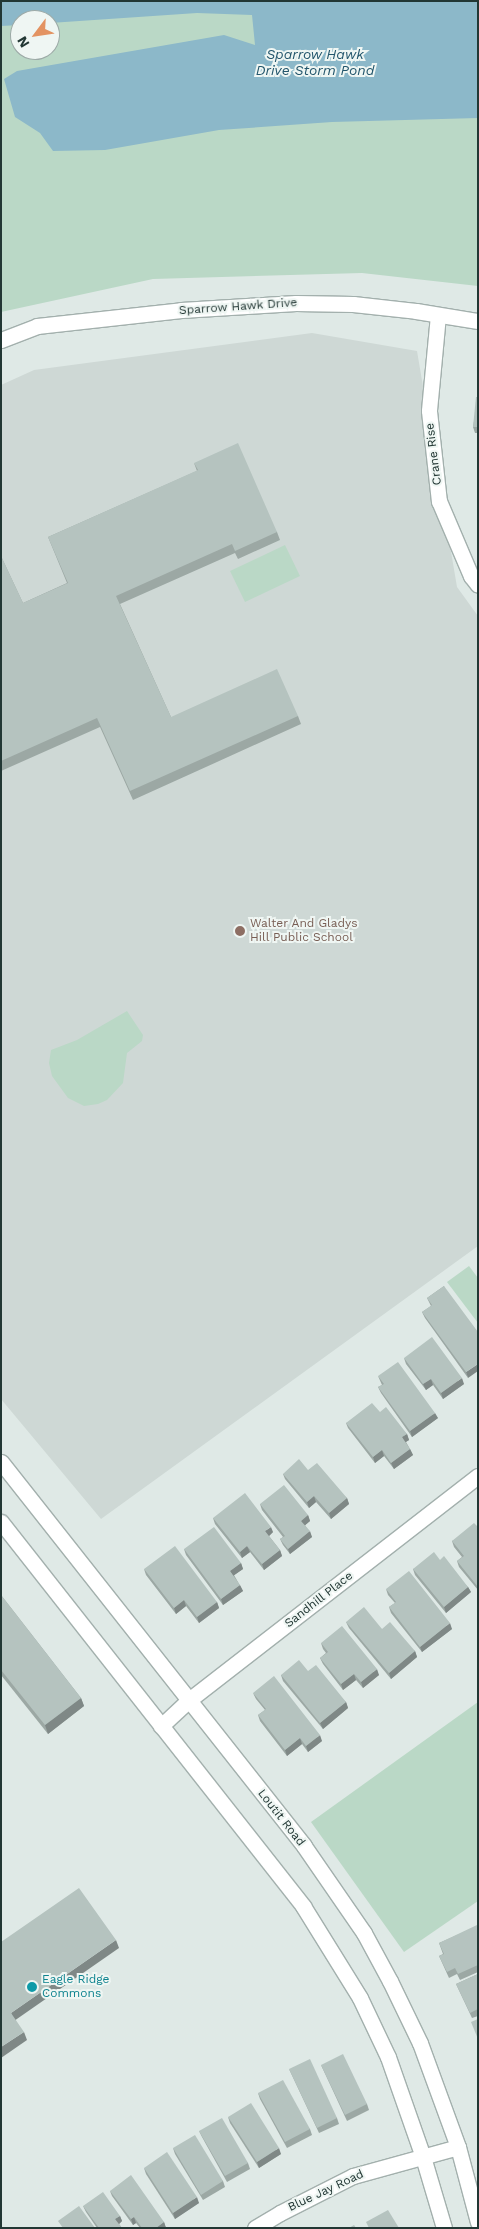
<!DOCTYPE html>
<html>
<head>
<meta charset="utf-8">
<style>
	body { margin:0 }
	#map { position:relative; width:479px; height:2229px; overflow:hidden; background:#dfe9e6; font-family:"Work Sans",sans-serif }
	div>[style] { position:absolute }
	.built>* { inset:0; background:#ced8d5 }
	.green>* { inset:0; background:#bad8c6 }
	.water>* { inset:0; background:#8cb8c9 }
	.roads { filter:drop-shadow(1px 0 #a3b0ad) drop-shadow(-1px 0 #a3b0ad) drop-shadow(0 1px #a3b0ad) drop-shadow(0 -1px #a3b0ad) }
	.street>* { height:15px; margin:-7.5px; padding:0 7.5px; transform-origin:7.5px; border-radius:7.5px; background:#fff }
	.secondary>* { height:15px; margin:-7.5px; padding:0 7.5px; transform-origin:7.5px; border-radius:7.5px; background:#fff }
	.wall>* { inset:0; background:#9ca8a4 }
	.shaded-wall>* { inset:0; background:#7f8886 }
	.building>* { inset:0; background:#b5c3bf }
	.dots>* { width:14px; height:14px; translate:-50% -50%; box-sizing:border-box; border:2px solid #eff6f3; border-radius:50% }
	span { translate:-50% -50%; white-space:nowrap; text-align:center; line-height:1.15; -webkit-text-stroke:4px #eff6f3; paint-order:stroke }
	.street-label { font-size:12px; color:#223734 }
	.education-label { font-size:12px; color:#785e54 }
	.left { translate:0 -50%; text-align:left }
	.culture-label { font-size:12px; color:#0d838f }
	.water-label { font-size:14px; color:#23566c; font-style:italic }
	.frame { position:absolute; inset:0; border:2px solid #223734; pointer-events:none }
	.north { position:absolute; left:10px; top:10px; width:50px; height:50px; box-sizing:border-box; background:#eff6f3; border:1px solid #9daaa7; border-radius:50%; rotate:239deg; font-size:14px; font-weight:700; line-height:20px; text-align:center; color:#223734 }
	.north::after { content:''; display:block; margin:auto; width:18px; height:22px; background:#e39362; clip-path:polygon(50% 0,100% 100%,50% 72%,0 100%) }
</style>
</head>
<body>
<div id="map">
	<div class="built">
		<i style="clip-path:polygon(312px 333px,417px 351px,457px 587px,478px 616px,478px 1246px,101px 1519px,1px 1399px,1px 385px,34px 370px)"></i>
	</div>
	<div class="green">
		<i style="clip-path:polygon(evenodd,1px 1px,478px 1px,478px 286px,362px 273px,153px 279px,1px 312px,1px 1px,20px 20px,50px 20px,50px 50px,20px 50px,20px 20px)"></i>
		<i style="clip-path:polygon(285px 545px,300px 576px,245px 602px,230px 571px)"></i>
		<i style="clip-path:polygon(127px 1011px,143px 1035px,142px 1041px,127px 1053px,123px 1083px,107px 1100px,98px 1104px,84px 1106px,68px 1098px,52px 1076px,49px 1063px,51px 1050px,77px 1040px)"></i>
		<i style="clip-path:polygon(469px 1266px,478px 1278px,478px 1323px,447px 1282px)"></i>
		<i style="clip-path:polygon(478px 1702px,478px 1901px,404px 1952px,311px 1822px)"></i>
	</div>
	<div class="water">
		<i style="clip-path:polygon(1px 1px,478px 1px,478px 118px,332px 122px,219px 130px,105px 150px,53px 151px,40px 133px,15px 117px,4px 79px,17px 71px,224px 35px,255px 45px,252px 15px,197px 13px,50px 23px,50px 20px,20px 20px,20px 25px,1px 26px)"></i>
	</div>
	<div class="roads">
		<div class="street">
			<i style="left:438px;top:315px;width:96px;rotate:95.4deg"></i>
			<i style="left:429px;top:411px;width:91px;rotate:83.7deg"></i>
			<i style="left:439px;top:501px;width:82px;rotate:66.9deg"></i>
			<i style="left:471px;top:576px;width:11px;rotate:52deg"></i>
			<i style="left:1px;top:340px;width:39px;rotate:-21deg"></i>
			<i style="left:37px;top:326px;width:145px;rotate:-6.3deg"></i>
			<i style="left:181px;top:310px;width:115px;rotate:-3.5deg"></i>
			<i style="left:296px;top:303px;width:57px;rotate:1deg"></i>
			<i style="left:353px;top:304px;width:63px;rotate:6.3deg"></i>
			<i style="left:416px;top:311px;width:63px;rotate:9.2deg"></i>
			<i style="left:161px;top:1726px;width:38px;rotate:-43deg"></i>
			<i style="left:189px;top:1700px;width:366px;rotate:-37.8deg"></i>
			<i style="left:255px;top:2228px;width:29px;rotate:-31deg"></i>
			<i style="left:280px;top:2213px;width:82px;rotate:-26.9deg"></i>
			<i style="left:353px;top:2176px;width:109px;rotate:-15.4deg"></i>
		</div>
		<div class="secondary">
			<i style="left:1px;top:1462px;width:489px;rotate:51.7deg"></i>
			<i style="left:304px;top:1846px;width:106px;rotate:55.4deg"></i>
			<i style="left:364px;top:1933px;width:55px;rotate:61.6deg"></i>
			<i style="left:390px;top:1981px;width:69px;rotate:64.2deg"></i>
			<i style="left:420px;top:2043px;width:111px;rotate:69.9deg"></i>
			<i style="left:458px;top:2147px;width:78px;rotate:75.1deg"></i>
			<i style="left:1px;top:1522px;width:489px;rotate:51.8deg"></i>
			<i style="left:303px;top:1906px;width:108px;rotate:58.2deg"></i>
			<i style="left:360px;top:1998px;width:65px;rotate:64.6deg"></i>
			<i style="left:388px;top:2057px;width:106px;rotate:70.7deg"></i>
			<i style="left:423px;top:2157px;width:74px;rotate:73.5deg"></i>
		</div>
	</div>
	<div class="wall">
		<i style="clip-path:polygon(478px 397px,478px 433px,475px 433px,473px 427px)"></i>
		<i style="clip-path:polygon(194px 463px,277px 532px,280px 540px,238px 559px,235px 553px,120px 604px,171px 717px,298px 716px,301px 724px,133px 800px,100px 727px,1px 771px,1px 556px,23px 603px,67px 583px,48px 537px,197px 471px)"></i>
		<i style="clip-path:polygon(444px 1286px,468px 1378px,425px 1318px,422px 1312px,431px 1306px,427px 1298px)"></i>
		<i style="clip-path:polygon(404px 1358px,464px 1384px,443px 1399px,433px 1385px,426px 1390px,406px 1364px)"></i>
		<i style="clip-path:polygon(378px 1376px,438px 1418px,412px 1437px,381px 1393px,378px 1387px,382px 1385px)"></i>
		<i style="clip-path:polygon(380px 1412px,407px 1434px,409px 1440px,406px 1442px,410px 1449px,413px 1455px,394px 1469px,384px 1456px,375px 1463px,348px 1428px,346px 1423px)"></i>
		<i style="clip-path:polygon(308px 1470px,347px 1498px,349px 1504px,331px 1519px,316px 1502px,309px 1508px,285px 1479px,283px 1474px)"></i>
		<i style="clip-path:polygon(260px 1504px,308px 1515px,310px 1521px,305px 1525px,312px 1537px,290px 1554px,283px 1545px,280px 1539px,283px 1537px,262px 1510px)"></i>
		<i style="clip-path:polygon(213px 1518px,273px 1532px,269px 1536px,280px 1550px,282px 1556px,264px 1570px,250px 1552px,242px 1558px,215px 1524px)"></i>
		<i style="clip-path:polygon(478px 1527px,478px 1590px,459px 1567px,457px 1561px,462px 1557px,454px 1547px,452px 1541px)"></i>
		<i style="clip-path:polygon(184px 1549px,241px 1563px,243px 1569px,234px 1575px,243px 1591px,223px 1605px,186px 1555px)"></i>
		<i style="clip-path:polygon(440px 1560px,468px 1587px,471px 1592px,446px 1613px,415px 1575px,413px 1569px)"></i>
		<i style="clip-path:polygon(144px 1569px,217px 1602px,219px 1608px,199px 1623px,186px 1606px,176px 1614px,146px 1575px)"></i>
		<i style="clip-path:polygon(386px 1589px,452px 1629px,422px 1652px,391px 1613px,389px 1607px,395px 1603px,388px 1595px)"></i>
		<i style="clip-path:polygon(1px 1595px,81px 1698px,84px 1706px,48px 1734px,1px 1675px)"></i>
		<i style="clip-path:polygon(346px 1622px,382px 1629px,415px 1651px,417px 1657px,391px 1679px,349px 1628px)"></i>
		<i style="clip-path:polygon(321px 1643px,379px 1675px,363px 1688px,356px 1680px,343px 1690px,323px 1664px,320px 1658px,326px 1653px,323px 1649px)"></i>
		<i style="clip-path:polygon(308px 1671px,346px 1702px,348px 1708px,323px 1729px,283px 1681px,281px 1675px)"></i>
		<i style="clip-path:polygon(253px 1693px,322px 1741px,308px 1752px,302px 1744px,287px 1756px,260px 1721px,258px 1715px,265px 1710px,256px 1699px)"></i>
		<i style="clip-path:polygon(478px 1926px,478px 1972px,460px 1980px,457px 1974px,449px 1978px,439px 1956px,443px 1954px,439px 1943px)"></i>
		<i style="clip-path:polygon(478px 1974px,478px 2016px,472px 2018px,456px 1984px)"></i>
		<i style="clip-path:polygon(321px 2065px,367px 2104px,369px 2110px,347px 2121px)"></i>
		<i style="clip-path:polygon(289px 2069px,337px 2118px,339px 2124px,319px 2133px)"></i>
		<i style="clip-path:polygon(258px 2093px,310px 2129px,312px 2135px,287px 2148px,260px 2099px)"></i>
		<i style="clip-path:polygon(228px 2117px,281px 2154px,259px 2168px,230px 2123px)"></i>
		<i style="clip-path:polygon(199px 2131px,248px 2163px,250px 2169px,227px 2182px,202px 2137px)"></i>
		<i style="clip-path:polygon(173px 2148px,223px 2181px,225px 2187px,203px 2200px,175px 2154px)"></i>
		<i style="clip-path:polygon(144px 2168px,199px 2203px,175px 2219px,146px 2174px)"></i>
		<i style="clip-path:polygon(110px 2191px,164px 2222px,166px 2228px,140px 2228px,136px 2223px,133px 2225px,112px 2196px)"></i>
		<i style="clip-path:polygon(83px 2206px,120px 2216px,122px 2221px,119px 2224px,122px 2228px,97px 2228px,86px 2212px)"></i>
	</div>
	<div class="shaded-wall">
		<i style="clip-path:polygon(478px 1364px,478px 1371px,468px 1378px,466px 1372px)"></i>
		<i style="clip-path:polygon(462px 1378px,464px 1384px,443px 1399px,441px 1393px)"></i>
		<i style="clip-path:polygon(431px 1379px,433px 1385px,426px 1390px,423px 1384px)"></i>
		<i style="clip-path:polygon(435px 1413px,438px 1418px,412px 1437px,410px 1431px)"></i>
		<i style="clip-path:polygon(407px 1434px,409px 1440px,404px 1443px,402px 1437px)"></i>
		<i style="clip-path:polygon(410px 1449px,413px 1455px,394px 1469px,391px 1463px)"></i>
		<i style="clip-path:polygon(382px 1450px,384px 1456px,375px 1463px,373px 1457px)"></i>
		<i style="clip-path:polygon(314px 1496px,316px 1502px,309px 1508px,307px 1502px)"></i>
		<i style="clip-path:polygon(347px 1498px,349px 1504px,331px 1519px,329px 1513px)"></i>
		<i style="clip-path:polygon(308px 1515px,310px 1521px,303px 1527px,301px 1521px)"></i>
		<i style="clip-path:polygon(271px 1527px,273px 1532px,268px 1537px,265px 1531px)"></i>
		<i style="clip-path:polygon(310px 1531px,312px 1537px,290px 1554px,288px 1549px)"></i>
		<i style="clip-path:polygon(247px 1546px,250px 1552px,242px 1558px,240px 1552px)"></i>
		<i style="clip-path:polygon(280px 1550px,282px 1556px,264px 1570px,262px 1564px)"></i>
		<i style="clip-path:polygon(241px 1563px,243px 1569px,233px 1576px,230px 1571px)"></i>
		<i style="clip-path:polygon(240px 1585px,243px 1591px,223px 1605px,221px 1599px)"></i>
		<i style="clip-path:polygon(468px 1587px,471px 1592px,446px 1613px,444px 1607px)"></i>
		<i style="clip-path:polygon(184px 1600px,186px 1606px,176px 1614px,174px 1608px)"></i>
		<i style="clip-path:polygon(217px 1602px,219px 1608px,199px 1623px,197px 1617px)"></i>
		<i style="clip-path:polygon(450px 1623px,452px 1629px,422px 1652px,420px 1647px)"></i>
		<i style="clip-path:polygon(415px 1651px,417px 1657px,391px 1679px,389px 1673px)"></i>
		<i style="clip-path:polygon(377px 1669px,379px 1675px,363px 1688px,361px 1682px)"></i>
		<i style="clip-path:polygon(354px 1674px,356px 1680px,343px 1690px,341px 1684px)"></i>
		<i style="clip-path:polygon(81px 1698px,84px 1706px,48px 1734px,45px 1725px)"></i>
		<i style="clip-path:polygon(346px 1702px,348px 1708px,323px 1729px,320px 1723px)"></i>
		<i style="clip-path:polygon(320px 1735px,322px 1741px,308px 1752px,306px 1746px)"></i>
		<i style="clip-path:polygon(300px 1738px,302px 1744px,287px 1756px,285px 1750px)"></i>
		<i style="clip-path:polygon(116px 1940px,119px 1948px,14px 2021px,11px 2013px)"></i>
		<i style="clip-path:polygon(24px 2032px,27px 2040px,1px 2058px,1px 2047px)"></i>
		<i style="clip-path:polygon(279px 2148px,281px 2154px,259px 2168px,257px 2162px)"></i>
		<i style="clip-path:polygon(197px 2197px,199px 2203px,175px 2219px,173px 2213px)"></i>
		<i style="clip-path:polygon(120px 2216px,122px 2221px,118px 2225px,115px 2219px)"></i>
		<i style="clip-path:polygon(134px 2217px,136px 2223px,133px 2225px,131px 2219px)"></i>
		<i style="clip-path:polygon(164px 2222px,166px 2228px,156px 2228px)"></i>
	</div>
	<div class="building">
		<i style="clip-path:polygon(476px 397px,478px 397px,478px 427px,473px 427px)"></i>
		<i style="clip-path:polygon(238px 443px,277px 532px,235px 551px,232px 544px,116px 596px,171px 717px,277px 669px,298px 716px,130px 791px,97px 718px,1px 761px,1px 556px,23px 603px,68px 583px,48px 537px,198px 470px,194px 463px)"></i>
		<i style="clip-path:polygon(444px 1286px,478px 1332px,478px 1364px,466px 1372px,422px 1312px,432px 1305px,427px 1298px)"></i>
		<i style="clip-path:polygon(432px 1337px,462px 1378px,441px 1393px,431px 1379px,423px 1384px,404px 1358px)"></i>
		<i style="clip-path:polygon(398px 1362px,435px 1413px,410px 1431px,378px 1387px,384px 1384px,378px 1376px)"></i>
		<i style="clip-path:polygon(372px 1403px,380px 1412px,386px 1407px,407px 1434px,402px 1437px,410px 1449px,391px 1463px,382px 1450px,373px 1457px,346px 1423px)"></i>
		<i style="clip-path:polygon(299px 1459px,308px 1470px,317px 1463px,347px 1498px,329px 1513px,314px 1496px,307px 1502px,283px 1474px)"></i>
		<i style="clip-path:polygon(284px 1485px,308px 1515px,301px 1521px,310px 1531px,288px 1549px,280px 1539px,285px 1536px,260px 1504px)"></i>
		<i style="clip-path:polygon(245px 1493px,271px 1527px,265px 1531px,280px 1550px,262px 1564px,247px 1546px,240px 1552px,213px 1518px)"></i>
		<i style="clip-path:polygon(474px 1523px,478px 1527px,478px 1587px,457px 1561px,464px 1556px,452px 1541px)"></i>
		<i style="clip-path:polygon(214px 1527px,241px 1563px,230px 1571px,240px 1585px,221px 1599px,184px 1549px)"></i>
		<i style="clip-path:polygon(175px 1546px,217px 1602px,197px 1617px,184px 1600px,174px 1608px,144px 1569px)"></i>
		<i style="clip-path:polygon(434px 1552px,440px 1560px,444px 1556px,468px 1587px,444px 1607px,413px 1569px)"></i>
		<i style="clip-path:polygon(409px 1571px,450px 1623px,420px 1647px,389px 1607px,396px 1602px,386px 1589px)"></i>
		<i style="clip-path:polygon(1px 1595px,81px 1698px,45px 1725px,1px 1670px)"></i>
		<i style="clip-path:polygon(364px 1607px,382px 1629px,390px 1622px,415px 1651px,389px 1673px,346px 1622px)"></i>
		<i style="clip-path:polygon(342px 1626px,377px 1669px,361px 1682px,354px 1674px,341px 1684px,320px 1658px,328px 1652px,321px 1643px)"></i>
		<i style="clip-path:polygon(299px 1660px,308px 1671px,316px 1665px,346px 1702px,320px 1723px,281px 1675px)"></i>
		<i style="clip-path:polygon(274px 1676px,320px 1735px,306px 1746px,300px 1738px,285px 1750px,258px 1715px,266px 1709px,253px 1693px)"></i>
		<i style="clip-path:polygon(79px 1888px,116px 1940px,11px 2013px,24px 2032px,1px 2047px,1px 1942px)"></i>
		<i style="clip-path:polygon(477px 1925px,478px 1965px,458px 1974px,455px 1968px,447px 1972px,439px 1956px,444px 1954px,439px 1943px)"></i>
		<i style="clip-path:polygon(478px 1974px,478px 2009px,470px 2013px,456px 1984px)"></i>
		<i style="clip-path:polygon(478px 2019px,478px 2039px,471px 2022px)"></i>
		<i style="clip-path:polygon(343px 2054px,367px 2104px,345px 2115px,321px 2065px)"></i>
		<i style="clip-path:polygon(310px 2059px,337px 2118px,317px 2128px,289px 2069px)"></i>
		<i style="clip-path:polygon(283px 2080px,310px 2129px,285px 2142px,258px 2093px)"></i>
		<i style="clip-path:polygon(251px 2103px,279px 2148px,257px 2162px,228px 2117px)"></i>
		<i style="clip-path:polygon(222px 2118px,248px 2163px,225px 2176px,199px 2131px)"></i>
		<i style="clip-path:polygon(195px 2135px,223px 2181px,201px 2195px,173px 2148px)"></i>
		<i style="clip-path:polygon(167px 2152px,197px 2197px,173px 2213px,144px 2168px)"></i>
		<i style="clip-path:polygon(131px 2175px,164px 2222px,156px 2228px,142px 2228px,134px 2217px,131px 2219px,110px 2191px)"></i>
		<i style="clip-path:polygon(103px 2192px,120px 2216px,115px 2219px,122px 2228px,99px 2228px,83px 2206px)"></i>
		<i style="clip-path:polygon(79px 2206px,95px 2228px,63px 2228px,58px 2221px)"></i>
		<i style="clip-path:polygon(388px 2210px,399px 2228px,369px 2228px,366px 2222px)"></i>
		<i style="clip-path:polygon(354px 2225px,356px 2228px,349px 2228px)"></i>
	</div>
	<div class="dots">
		<i style="left:240px;top:931px;background:#8d6e63"></i>
		<i style="left:32px;top:1987px;background:#0f9aa8"></i>
	</div>
	<div class="street-label">
		<span style="left:238px;top:307px;rotate:-4deg">Sparrow Hawk Drive</span>
		<span style="left:434px;top:454px;rotate:-97deg">Crane Rise</span>
		<span style="left:319px;top:1600px;rotate:-38deg">Sandhill Place</span>
		<span style="left:281px;top:1818px;rotate:52deg">Loutit Road</span>
		<span style="left:326px;top:2191px;rotate:-25deg">Blue Jay Road</span>
	</div>
	<div class="education-label">
		<span class="left" style="left:250px;top:931px">Walter And Gladys<br>Hill Public School</span>
	</div>
	<div class="culture-label">
		<span class="left" style="left:42px;top:1987px">Eagle Ridge<br>Commons</span>
	</div>
	<div class="water-label">
		<span style="left:315px;top:62px">Sparrow Hawk<br>Drive Storm Pond</span>
	</div>
	<div class="frame"></div>
	<div class="north">N</div>
</div>
</body>
</html>
